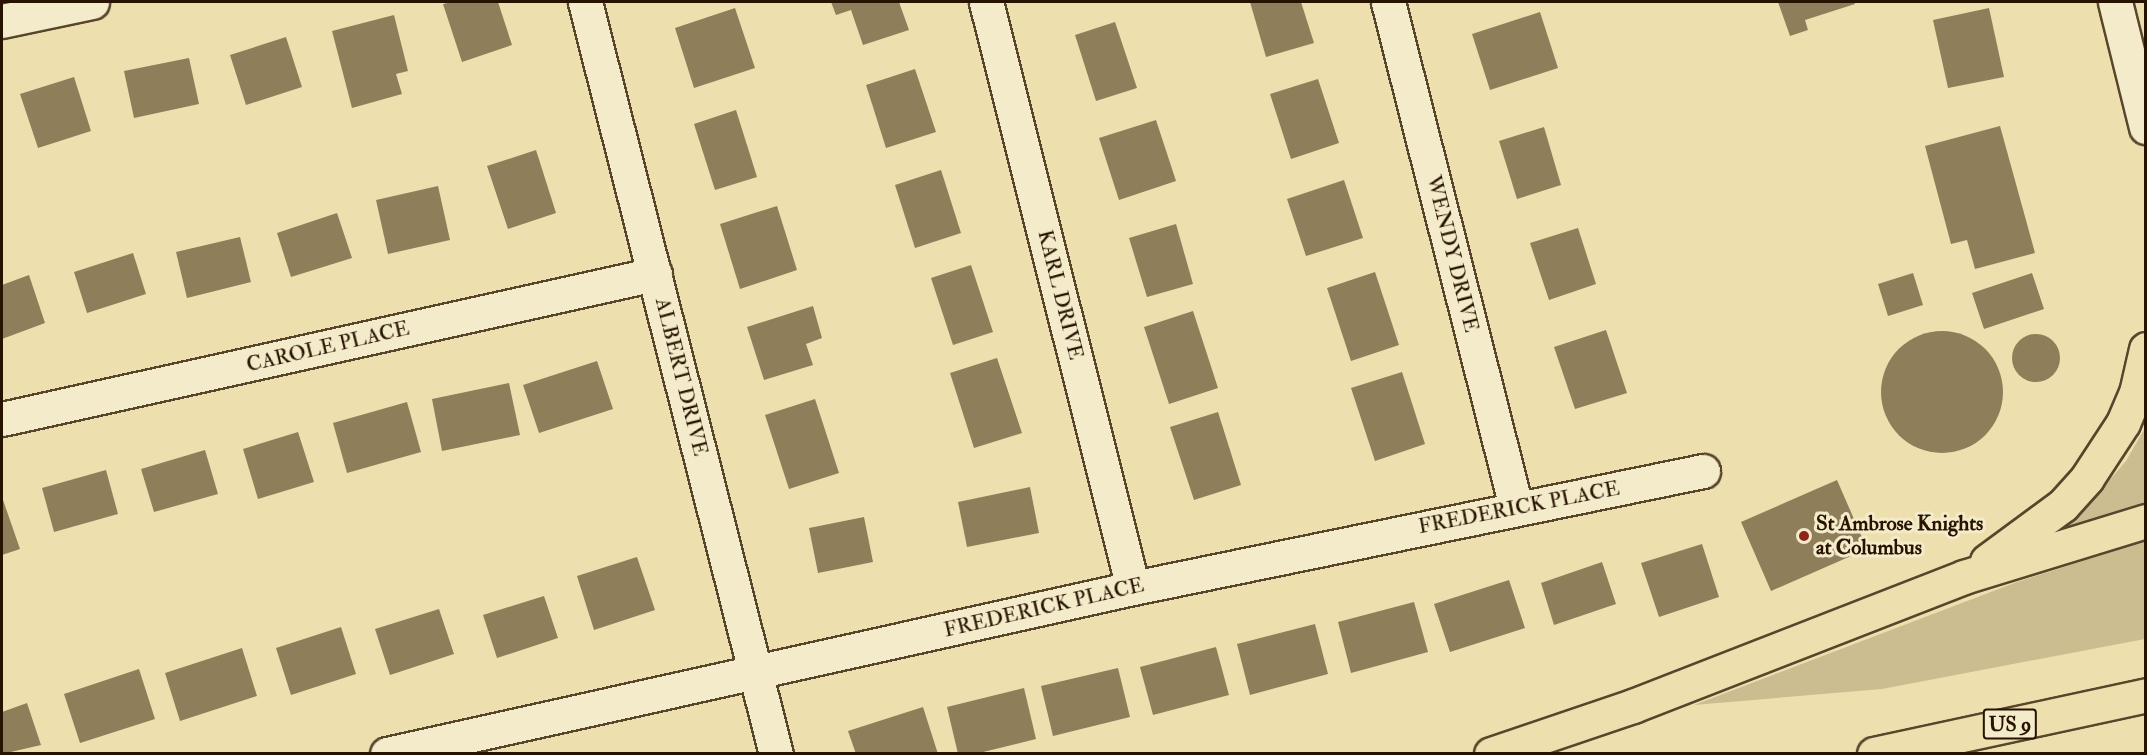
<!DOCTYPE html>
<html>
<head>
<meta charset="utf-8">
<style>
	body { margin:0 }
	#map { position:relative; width:2147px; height:755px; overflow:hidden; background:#ede0ae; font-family:"IM FELL Double Pica",serif }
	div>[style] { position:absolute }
	.green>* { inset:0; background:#cbbd90 }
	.building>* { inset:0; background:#8e7e5a }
	.round { border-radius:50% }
	.roads { filter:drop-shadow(2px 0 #58462c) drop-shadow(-2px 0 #58462c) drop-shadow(0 2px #58462c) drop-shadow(0 -2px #58462c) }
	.street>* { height:33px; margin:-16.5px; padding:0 16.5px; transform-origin:16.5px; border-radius:16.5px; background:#f3ebca }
	.secondary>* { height:33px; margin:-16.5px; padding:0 16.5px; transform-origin:16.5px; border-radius:16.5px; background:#f3ebca }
	.highway>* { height:33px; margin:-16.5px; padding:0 16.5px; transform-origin:16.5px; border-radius:16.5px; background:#ede0ae }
	.dots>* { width:16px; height:16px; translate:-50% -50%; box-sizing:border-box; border:3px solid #f3ebca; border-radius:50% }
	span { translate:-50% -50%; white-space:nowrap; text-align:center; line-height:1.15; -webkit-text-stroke:6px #f3ebca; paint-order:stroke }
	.shield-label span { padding:2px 4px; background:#f3ebca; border:2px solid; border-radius:4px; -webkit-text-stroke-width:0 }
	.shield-label { font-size:20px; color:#271300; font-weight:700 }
	.street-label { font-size:21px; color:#271300 }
	.poi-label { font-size:21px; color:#271300; font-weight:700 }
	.left { translate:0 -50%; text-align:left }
	.frame { position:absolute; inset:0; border:3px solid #271300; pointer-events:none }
</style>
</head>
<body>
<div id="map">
	<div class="green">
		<i style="clip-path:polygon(2145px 428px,2145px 503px,2048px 537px,2095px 497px,2126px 461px)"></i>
		<i style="clip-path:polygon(2145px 541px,2145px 639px,1882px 689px,1694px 705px,2017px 582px)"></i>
	</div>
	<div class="building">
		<i style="clip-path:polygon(452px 2px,498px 2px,512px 45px,462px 62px,443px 4px)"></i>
		<i style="clip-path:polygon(831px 2px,899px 2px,909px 30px,863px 45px,851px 10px,836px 15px)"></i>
		<i style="clip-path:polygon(1250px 2px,1301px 2px,1314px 43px,1266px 57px)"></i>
		<i style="clip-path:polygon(1778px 2px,1854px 2px,1855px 4px,1805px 20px,1808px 30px,1790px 36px)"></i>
		<i style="clip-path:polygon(735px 8px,755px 68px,694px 88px,675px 28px)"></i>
		<i style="clip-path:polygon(1989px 8px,2004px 77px,1948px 88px,1933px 20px)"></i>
		<i style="clip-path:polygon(1540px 12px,1558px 68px,1490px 90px,1472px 34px)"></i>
		<i style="clip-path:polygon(394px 15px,408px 71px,396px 74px,402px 94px,352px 108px,332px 31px)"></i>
		<i style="clip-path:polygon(1115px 22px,1137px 88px,1096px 101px,1075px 35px)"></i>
		<i style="clip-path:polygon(286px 37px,302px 87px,246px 105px,230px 55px)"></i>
		<i style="clip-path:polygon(189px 58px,199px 104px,134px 118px,124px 71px)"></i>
		<i style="clip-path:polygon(915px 69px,936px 132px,886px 148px,866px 85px)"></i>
		<i style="clip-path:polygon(74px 77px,91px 131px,38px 148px,20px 94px)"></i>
		<i style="clip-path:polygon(1318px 79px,1339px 143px,1291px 159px,1270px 94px)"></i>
		<i style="clip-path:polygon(736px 110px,757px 177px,715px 190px,694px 124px)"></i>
		<i style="clip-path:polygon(1156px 120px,1176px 181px,1119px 200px,1099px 138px)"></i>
		<i style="clip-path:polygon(2000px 126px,2035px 253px,1975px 269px,1967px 240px,1951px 244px,1925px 146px)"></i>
		<i style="clip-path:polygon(1544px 127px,1561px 185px,1517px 199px,1499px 141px)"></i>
		<i style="clip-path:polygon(536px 150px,556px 213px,508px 229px,487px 166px)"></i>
		<i style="clip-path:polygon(941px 170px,961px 233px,915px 248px,895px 185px)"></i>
		<i style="clip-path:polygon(1344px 180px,1363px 238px,1306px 256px,1287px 199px)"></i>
		<i style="clip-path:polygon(438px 186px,450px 240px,388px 254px,376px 200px)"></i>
		<i style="clip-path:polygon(777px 206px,797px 270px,740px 289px,720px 224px)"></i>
		<i style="clip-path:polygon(337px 213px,352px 258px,291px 277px,277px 233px)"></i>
		<i style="clip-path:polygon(1176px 224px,1193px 284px,1147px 297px,1129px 238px)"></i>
		<i style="clip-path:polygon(1578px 228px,1596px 284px,1549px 300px,1530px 243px)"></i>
		<i style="clip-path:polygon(240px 237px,251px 282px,187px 298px,176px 252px)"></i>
		<i style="clip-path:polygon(133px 253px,146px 294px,87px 313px,74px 272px)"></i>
		<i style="clip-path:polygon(971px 265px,993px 332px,953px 345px,931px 278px)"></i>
		<i style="clip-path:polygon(1375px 272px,1399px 345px,1351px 361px,1327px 288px)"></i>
		<i style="clip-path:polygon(1913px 273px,1923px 305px,1888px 316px,1878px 284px)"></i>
		<i style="clip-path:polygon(2032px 273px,2044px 309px,1984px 329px,1972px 293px)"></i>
		<i style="clip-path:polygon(29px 275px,45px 323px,2px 339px,2px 285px)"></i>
		<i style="clip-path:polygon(813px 306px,822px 338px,806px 344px,813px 365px,764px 380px,747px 327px)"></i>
		<i style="clip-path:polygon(1193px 311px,1218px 388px,1169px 404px,1144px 327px)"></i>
		<i style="clip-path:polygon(1606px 330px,1627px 393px,1575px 409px,1554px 347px)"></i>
		<i class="round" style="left:1881px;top:331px;width:122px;height:122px"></i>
		<i class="round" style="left:2012px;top:334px;width:48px;height:48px"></i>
		<i style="clip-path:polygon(997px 358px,1022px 433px,974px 448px,950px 373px)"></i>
		<i style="clip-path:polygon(597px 361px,613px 409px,539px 433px,523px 385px)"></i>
		<i style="clip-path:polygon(1402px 372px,1425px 444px,1375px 461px,1351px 388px)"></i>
		<i style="clip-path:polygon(509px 383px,520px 435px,442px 451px,432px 399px)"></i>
		<i style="clip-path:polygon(815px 399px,839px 473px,789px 489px,765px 415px)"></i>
		<i style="clip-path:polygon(407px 402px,421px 452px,347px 473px,333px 423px)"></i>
		<i style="clip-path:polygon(1218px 412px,1241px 485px,1194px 500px,1170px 427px)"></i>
		<i style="clip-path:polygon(298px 432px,314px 482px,258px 499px,243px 449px)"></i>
		<i style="clip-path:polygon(205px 450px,218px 494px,154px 512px,141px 469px)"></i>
		<i style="clip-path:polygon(106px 470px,118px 514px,54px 532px,42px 488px)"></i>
		<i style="clip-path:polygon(1837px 480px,1867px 549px,1771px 591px,1741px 522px)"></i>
		<i style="clip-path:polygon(1030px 487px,1039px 533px,967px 547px,958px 502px)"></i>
		<i style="clip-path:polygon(2px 497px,20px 549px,2px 555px)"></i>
		<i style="clip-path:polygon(864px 517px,873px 562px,818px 573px,809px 528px)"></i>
		<i style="clip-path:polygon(1702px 544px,1719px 597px,1659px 617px,1641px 563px)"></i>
		<i style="clip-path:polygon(637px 557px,655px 610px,594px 630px,577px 576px)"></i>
		<i style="clip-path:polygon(1602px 562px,1616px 604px,1554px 625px,1541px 583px)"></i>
		<i style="clip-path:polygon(1509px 580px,1525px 628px,1450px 652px,1434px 604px)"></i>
		<i style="clip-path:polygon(544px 596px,558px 638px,497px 658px,483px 615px)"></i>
		<i style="clip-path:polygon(1414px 602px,1428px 652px,1351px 673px,1338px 622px)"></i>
		<i style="clip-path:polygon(439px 609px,454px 654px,390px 675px,375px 629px)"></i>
		<i style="clip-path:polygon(1315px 624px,1328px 674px,1250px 695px,1237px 644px)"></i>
		<i style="clip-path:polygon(341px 627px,356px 674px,291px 695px,276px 648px)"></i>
		<i style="clip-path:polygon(1216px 647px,1229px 695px,1153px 715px,1140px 667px)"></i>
		<i style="clip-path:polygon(242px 648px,257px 696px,180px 721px,165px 673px)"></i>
		<i style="clip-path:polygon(1118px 668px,1130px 717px,1053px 736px,1041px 686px)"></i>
		<i style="clip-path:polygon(139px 669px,155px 719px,80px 743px,64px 694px)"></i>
		<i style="clip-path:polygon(1024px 688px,1036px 739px,975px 754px,958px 754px,947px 707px)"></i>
		<i style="clip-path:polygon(27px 703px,41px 745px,2px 754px,2px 712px)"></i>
		<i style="clip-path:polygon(923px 707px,938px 754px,856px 754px,848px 731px)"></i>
	</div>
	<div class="roads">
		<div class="street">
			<i style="left:585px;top:2px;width:776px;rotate:75.75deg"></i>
			<i style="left:986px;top:2px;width:604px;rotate:75.92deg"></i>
			<i style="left:1388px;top:2px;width:521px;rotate:75.78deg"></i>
			<i style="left:2px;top:21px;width:92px;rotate:-11.9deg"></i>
			<i style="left:2px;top:419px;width:669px;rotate:-12.52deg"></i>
			<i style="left:387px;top:754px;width:764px;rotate:-12.55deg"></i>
			<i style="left:1133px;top:588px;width:582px;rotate:-11.6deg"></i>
		</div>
		<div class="secondary">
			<i style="left:2115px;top:2px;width:129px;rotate:76.1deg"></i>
		</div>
		<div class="highway">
			<i style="left:1987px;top:561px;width:94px;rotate:-36.4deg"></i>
			<i style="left:2063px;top:505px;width:36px;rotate:-48deg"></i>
			<i style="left:2087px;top:478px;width:66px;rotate:-56.8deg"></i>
			<i style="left:2123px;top:423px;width:33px;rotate:-67deg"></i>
			<i style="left:2136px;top:393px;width:45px;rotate:-77.2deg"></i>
			<i style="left:1491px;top:754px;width:150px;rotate:-18.7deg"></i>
			<i style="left:1633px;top:706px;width:355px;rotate:-21.3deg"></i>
			<i style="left:1964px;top:577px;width:190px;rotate:-17.1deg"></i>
			<i style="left:1874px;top:754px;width:278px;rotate:-12.2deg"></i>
		</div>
	</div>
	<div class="dots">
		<i style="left:1804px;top:536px;background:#8f2418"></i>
	</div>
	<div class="shield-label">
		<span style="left:2010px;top:724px">US 9</span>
	</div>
	<div class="street-label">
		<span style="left:1452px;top:254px;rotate:76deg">WENDY DRIVE</span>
		<span style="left:1060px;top:295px;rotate:76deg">KARL DRIVE</span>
		<span style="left:328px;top:347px;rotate:-13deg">CAROLE PLACE</span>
		<span style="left:681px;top:377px;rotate:76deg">ALBERT DRIVE</span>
		<span style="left:1519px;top:508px;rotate:-11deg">FREDERICK PLACE</span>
		<span style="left:1044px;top:608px;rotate:-13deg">FREDERICK PLACE</span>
	</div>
	<div class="poi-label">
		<span class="left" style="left:1816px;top:536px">St Ambrose Knights<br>at Columbus</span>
	</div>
	<div class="frame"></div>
</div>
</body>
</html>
